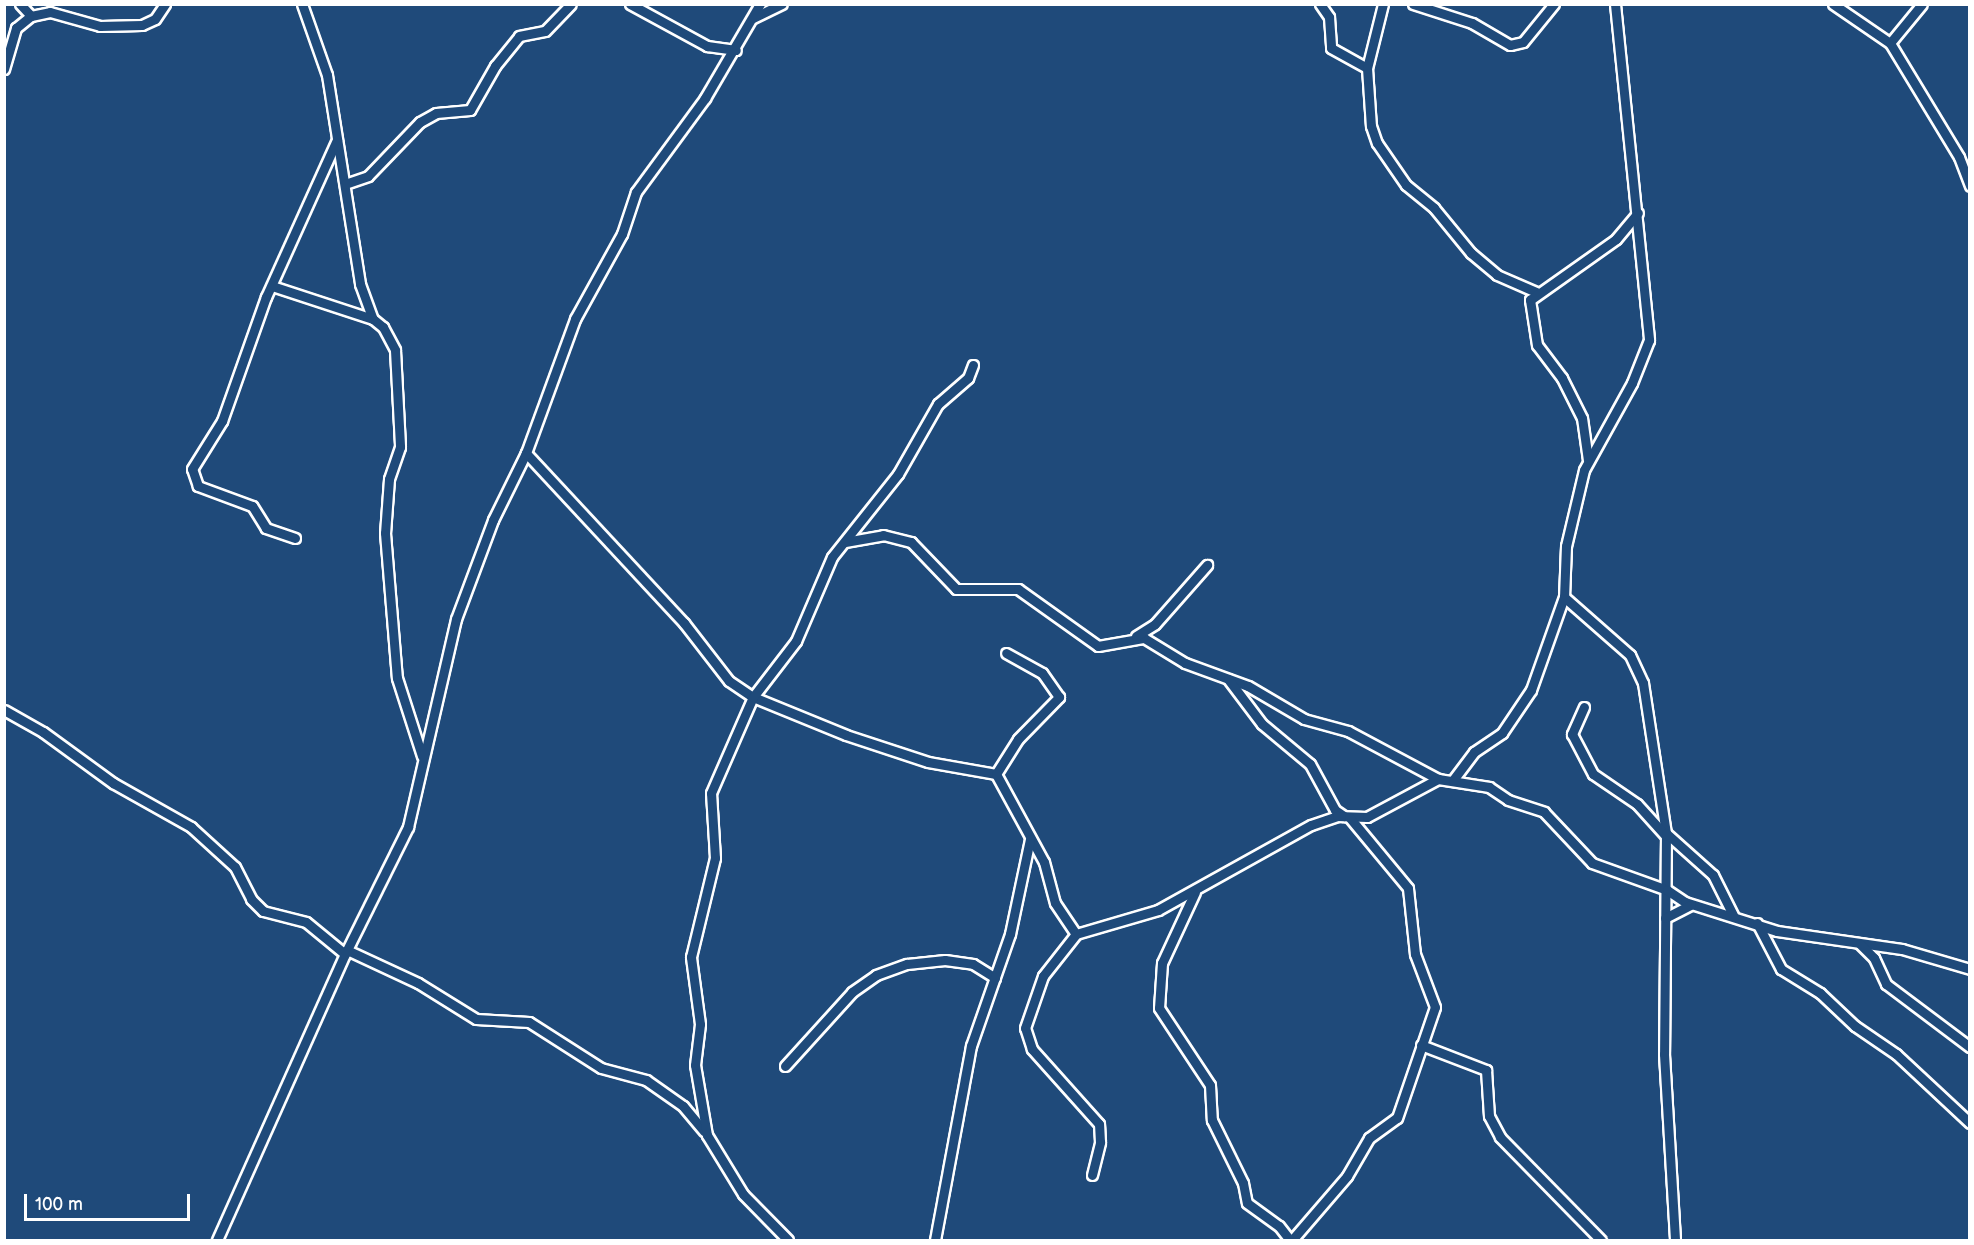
<!DOCTYPE html>
<html>
<head>
<meta charset="utf-8">
<style>
	body { margin:0 }
	#map { position:relative; width:1974px; height:1245px; overflow:hidden; background:#1f4a7a; font-family:"Balsamiq Sans",sans-serif }
	div>[style] { position:absolute }
	.roads { filter:drop-shadow(2px 0 #fff) drop-shadow(-2px 0 #fff) drop-shadow(0 2px #fff) drop-shadow(0 -2px #fff) }
	.street>* { height:9px; margin:-4.5px; padding:0 4.5px; transform-origin:4.5px; border-radius:4.5px; background:#1f4a7a }
	span { translate:-50% -50%; white-space:nowrap; text-align:center; line-height:1.15; -webkit-text-stroke:4.5px #1f4a7a; paint-order:stroke }
	.frame { position:absolute; inset:0; border:6px solid #fff; pointer-events:none }
	.scale { position:absolute; left:24px; top:1194px; width:166px; height:27px; box-sizing:border-box; border:3px solid #fff; border-top:0; padding-left:8px; font-size:18px; line-height:21px; white-space:nowrap; color:#fff; -webkit-text-stroke:4px #1f4a7a; paint-order:stroke }
</style>
</head>
<body>
<div id="map">
	<div class="roads">
		<div class="street">
			<i style="left:20px;top:4px;width:16px;rotate:47deg"></i>
			<i style="left:302px;top:4px;width:75px;rotate:70.6deg"></i>
			<i style="left:327px;top:75px;width:212px;rotate:81deg"></i>
			<i style="left:360px;top:284px;width:37px;rotate:70deg"></i>
			<i style="left:373px;top:319px;width:13px;rotate:39deg"></i>
			<i style="left:383px;top:327px;width:26px;rotate:62deg"></i>
			<i style="left:395px;top:350px;width:97px;rotate:87deg"></i>
			<i style="left:400px;top:447px;width:34px;rotate:109deg"></i>
			<i style="left:389px;top:479px;width:54px;rotate:94.2deg"></i>
			<i style="left:385px;top:533px;width:145px;rotate:85.3deg"></i>
			<i style="left:397px;top:678px;width:82px;rotate:72.2deg"></i>
			<i style="left:630px;top:4px;width:88px;rotate:28.6deg"></i>
			<i style="left:707px;top:46px;width:29px;rotate:8deg"></i>
			<i style="left:1320px;top:4px;width:16px;rotate:55deg"></i>
			<i style="left:1329px;top:17px;width:31px;rotate:86deg"></i>
			<i style="left:1331px;top:48px;width:41px;rotate:29.1deg"></i>
			<i style="left:1383px;top:4px;width:66px;rotate:104deg"></i>
			<i style="left:1367px;top:68px;width:58px;rotate:86.1deg"></i>
			<i style="left:1371px;top:126px;width:18px;rotate:71deg"></i>
			<i style="left:1377px;top:143px;width:51px;rotate:55.4deg"></i>
			<i style="left:1406px;top:185px;width:36px;rotate:39deg"></i>
			<i style="left:1434px;top:208px;width:58px;rotate:50.6deg"></i>
			<i style="left:1471px;top:253px;width:34px;rotate:40deg"></i>
			<i style="left:1497px;top:275px;width:43px;rotate:23.6deg"></i>
			<i style="left:1413px;top:4px;width:62px;rotate:17.9deg"></i>
			<i style="left:1472px;top:23px;width:44px;rotate:30.1deg"></i>
			<i style="left:1510px;top:45px;width:13px;rotate:-13deg"></i>
			<i style="left:1523px;top:42px;width:49px;rotate:-50.8deg"></i>
			<i style="left:1615px;top:4px;width:338px;rotate:84.2deg"></i>
			<i style="left:1649px;top:340px;width:46px;rotate:111.6deg"></i>
			<i style="left:1632px;top:383px;width:99px;rotate:118.9deg"></i>
			<i style="left:1584px;top:470px;width:78px;rotate:103.3deg"></i>
			<i style="left:1566px;top:546px;width:51px;rotate:92.2deg"></i>
			<i style="left:1564px;top:597px;width:88px;rotate:41.3deg"></i>
			<i style="left:1630px;top:655px;width:31px;rotate:65deg"></i>
			<i style="left:1643px;top:683px;width:152px;rotate:81.3deg"></i>
			<i style="left:1666px;top:833px;width:221px;rotate:90.5deg"></i>
			<i style="left:1664px;top:1054px;width:186px;rotate:86.6deg"></i>
			<i style="left:1833px;top:4px;width:69px;rotate:34.4deg"></i>
			<i style="left:1890px;top:43px;width:133px;rotate:58.8deg"></i>
			<i style="left:1959px;top:157px;width:31px;rotate:69deg"></i>
			<i style="left:753px;top:18px;width:32px;rotate:-26deg"></i>
			<i style="left:1890px;top:43px;width:50px;rotate:-50.6deg"></i>
			<i style="left:4px;top:69px;width:43px;rotate:-73.7deg"></i>
			<i style="left:16px;top:28px;width:19px;rotate:-39deg"></i>
			<i style="left:31px;top:16px;width:19px;rotate:-12deg"></i>
			<i style="left:50px;top:12px;width:52px;rotate:15.6deg"></i>
			<i style="left:100px;top:26px;width:42px;rotate:-1.4deg"></i>
			<i style="left:142px;top:25px;width:14px;rotate:-25deg"></i>
			<i style="left:155px;top:19px;width:18px;rotate:-56deg"></i>
			<i style="left:345px;top:184px;width:24px;rotate:-19deg"></i>
			<i style="left:368px;top:176px;width:75px;rotate:-46.1deg"></i>
			<i style="left:420px;top:122px;width:18px;rotate:-29deg"></i>
			<i style="left:436px;top:113px;width:34px;rotate:-5deg"></i>
			<i style="left:470px;top:110px;width:51px;rotate:-60.4deg"></i>
			<i style="left:495px;top:66px;width:38px;rotate:-51deg"></i>
			<i style="left:519px;top:36px;width:26px;rotate:-11deg"></i>
			<i style="left:545px;top:31px;width:37px;rotate:-46deg"></i>
			<i style="left:272px;top:286px;width:106px;rotate:18.1deg"></i>
			<i style="left:526px;top:453px;width:232px;rotate:47.1deg"></i>
			<i style="left:684px;top:623px;width:73px;rotate:52.2deg"></i>
			<i style="left:729px;top:681px;width:29px;rotate:34deg"></i>
			<i style="left:753px;top:697px;width:100px;rotate:22.2deg"></i>
			<i style="left:846px;top:735px;width:86px;rotate:18.2deg"></i>
			<i style="left:928px;top:762px;width:69px;rotate:10deg"></i>
			<i style="left:1588px;top:460px;width:42px;rotate:-98.1deg"></i>
			<i style="left:1582px;top:418px;width:45px;rotate:-116.6deg"></i>
			<i style="left:1562px;top:378px;width:41px;rotate:-127.1deg"></i>
			<i style="left:1537px;top:345px;width:46px;rotate:-98.8deg"></i>
			<i style="left:1530px;top:300px;width:105px;rotate:-35.3deg"></i>
			<i style="left:1616px;top:239px;width:34px;rotate:-50deg"></i>
			<i style="left:295px;top:538px;width:31px;rotate:-161deg"></i>
			<i style="left:266px;top:528px;width:26px;rotate:-122deg"></i>
			<i style="left:252px;top:506px;width:58px;rotate:-159.7deg"></i>
			<i style="left:198px;top:486px;width:18px;rotate:-109deg"></i>
			<i style="left:192px;top:469px;width:57px;rotate:-58deg"></i>
			<i style="left:222px;top:421px;width:132px;rotate:-70.5deg"></i>
			<i style="left:266px;top:297px;width:172px;rotate:-65.7deg"></i>
			<i style="left:845px;top:542px;width:39px;rotate:-10deg"></i>
			<i style="left:883px;top:535px;width:29px;rotate:14deg"></i>
			<i style="left:911px;top:542px;width:65px;rotate:46.2deg"></i>
			<i style="left:956px;top:589px;width:62px"></i>
			<i style="left:1018px;top:589px;width:98px;rotate:35.5deg"></i>
			<i style="left:1098px;top:646px;width:47px;rotate:-9.9deg"></i>
			<i style="left:1144px;top:638px;width:48px;rotate:31.4deg"></i>
			<i style="left:1185px;top:663px;width:67px;rotate:20.1deg"></i>
			<i style="left:1248px;top:686px;width:65px;rotate:30.5deg"></i>
			<i style="left:1304px;top:719px;width:46px;rotate:15.3deg"></i>
			<i style="left:1348px;top:731px;width:102px;rotate:28.1deg"></i>
			<i style="left:1438px;top:779px;width:52px;rotate:8.9deg"></i>
			<i style="left:1489px;top:787px;width:23px;rotate:34deg"></i>
			<i style="left:1508px;top:800px;width:38px;rotate:18deg"></i>
			<i style="left:1544px;top:812px;width:70px;rotate:46.7deg"></i>
			<i style="left:1592px;top:863px;width:80px;rotate:19.8deg"></i>
			<i style="left:1667px;top:890px;width:22px;rotate:34deg"></i>
			<i style="left:1685px;top:902px;width:96px;rotate:17.5deg"></i>
			<i style="left:1777px;top:931px;width:126px;rotate:8.2deg"></i>
			<i style="left:1902px;top:949px;width:71px;rotate:16.4deg"></i>
			<i style="left:1136px;top:636px;width:22px;rotate:-32deg"></i>
			<i style="left:1155px;top:624px;width:79px;rotate:-48.6deg"></i>
			<i style="left:1228px;top:679px;width:56px;rotate:52.9deg"></i>
			<i style="left:1262px;top:724px;width:62px;rotate:39.8deg"></i>
			<i style="left:1310px;top:764px;width:52px;rotate:61.5deg"></i>
			<i style="left:1335px;top:810px;width:11px;rotate:34deg"></i>
			<i style="left:1584px;top:707px;width:30px;rotate:114deg"></i>
			<i style="left:1572px;top:734px;width:45px;rotate:62.3deg"></i>
			<i style="left:1593px;top:774px;width:53px;rotate:34.3deg"></i>
			<i style="left:1637px;top:804px;width:43px;rotate:47.8deg"></i>
			<i style="left:4px;top:710px;width:45px;rotate:29.4deg"></i>
			<i style="left:43px;top:732px;width:87px;rotate:36.1deg"></i>
			<i style="left:113px;top:783px;width:90px;rotate:29.4deg"></i>
			<i style="left:191px;top:827px;width:59px;rotate:42.3deg"></i>
			<i style="left:235px;top:867px;width:36px;rotate:63deg"></i>
			<i style="left:251px;top:899px;width:17px;rotate:45deg"></i>
			<i style="left:263px;top:911px;width:44px;rotate:14.3deg"></i>
			<i style="left:306px;top:922px;width:50px;rotate:39.4deg"></i>
			<i style="left:996px;top:774px;width:100px;rotate:61.4deg"></i>
			<i style="left:1044px;top:862px;width:42px;rotate:75deg"></i>
			<i style="left:1055px;top:903px;width:37px;rotate:56deg"></i>
			<i style="left:996px;top:774px;width:41px;rotate:-57.8deg"></i>
			<i style="left:1018px;top:739px;width:59px;rotate:-45.7deg"></i>
			<i style="left:1059px;top:697px;width:29px;rotate:-125deg"></i>
			<i style="left:1042px;top:673px;width:41px;rotate:-150.9deg"></i>
			<i style="left:1453px;top:780px;width:35px;rotate:-53deg"></i>
			<i style="left:1474px;top:752px;width:34px;rotate:-34deg"></i>
			<i style="left:1502px;top:733px;width:52px;rotate:-56deg"></i>
			<i style="left:1531px;top:690px;width:99px;rotate:-70.5deg"></i>
			<i style="left:1666px;top:833px;width:63px;rotate:41.8deg"></i>
			<i style="left:1713px;top:875px;width:47px;rotate:63.4deg"></i>
			<i style="left:1195px;top:892px;width:78px;rotate:114.9deg"></i>
			<i style="left:1162px;top:963px;width:45px;rotate:93.8deg"></i>
			<i style="left:1159px;top:1008px;width:92px;rotate:56.5deg"></i>
			<i style="left:1210px;top:1085px;width:35px;rotate:87deg"></i>
			<i style="left:1212px;top:1120px;width:70px;rotate:63.8deg"></i>
			<i style="left:1243px;top:1183px;width:20px;rotate:79deg"></i>
			<i style="left:1247px;top:1203px;width:39px;rotate:36deg"></i>
			<i style="left:1279px;top:1226px;width:18px;rotate:52deg"></i>
			<i style="left:1665px;top:918px;width:29px;rotate:-27deg"></i>
			<i style="left:1757px;top:923px;width:52px;rotate:62.4deg"></i>
			<i style="left:1781px;top:969px;width:46px;rotate:31.6deg"></i>
			<i style="left:1820px;top:993px;width:48px;rotate:43.3deg"></i>
			<i style="left:1855px;top:1026px;width:50px;rotate:34.3deg"></i>
			<i style="left:1896px;top:1054px;width:101px;rotate:43deg"></i>
			<i style="left:1860px;top:944px;width:20px;rotate:45deg"></i>
			<i style="left:1874px;top:958px;width:29px;rotate:65deg"></i>
			<i style="left:1886px;top:984px;width:105px;rotate:36.9deg"></i>
			<i style="left:347px;top:950px;width:78px;rotate:24.9deg"></i>
			<i style="left:418px;top:983px;width:68px;rotate:31.8deg"></i>
			<i style="left:476px;top:1019px;width:53px;rotate:3.2deg"></i>
			<i style="left:529px;top:1022px;width:85px;rotate:32.6deg"></i>
			<i style="left:601px;top:1068px;width:47px;rotate:14.9deg"></i>
			<i style="left:646px;top:1080px;width:45px;rotate:35.1deg"></i>
			<i style="left:683px;top:1106px;width:33px;rotate:50deg"></i>
			<i style="left:1421px;top:1045px;width:70px;rotate:21deg"></i>
			<i style="left:1486px;top:1070px;width:46px;rotate:86.3deg"></i>
			<i style="left:1489px;top:1116px;width:24px;rotate:62deg"></i>
			<i style="left:1500px;top:1137px;width:144px;rotate:45.6deg"></i>
			<i style="left:785px;top:1066px;width:100px;rotate:-47.8deg"></i>
			<i style="left:852px;top:992px;width:29px;rotate:-35deg"></i>
			<i style="left:876px;top:975px;width:33px;rotate:-20deg"></i>
			<i style="left:907px;top:964px;width:38px;rotate:-6deg"></i>
			<i style="left:945px;top:960px;width:28px;rotate:8deg"></i>
			<i style="left:973px;top:964px;width:26px;rotate:32deg"></i>
			<i style="left:1092px;top:1175px;width:34px;rotate:-76deg"></i>
			<i style="left:1100px;top:1142px;width:18px;rotate:-93deg"></i>
			<i style="left:1099px;top:1124px;width:101px;rotate:-131.8deg"></i>
			<i style="left:1032px;top:1049px;width:22px;rotate:-108deg"></i>
			<i style="left:1025px;top:1028px;width:55px;rotate:-70.9deg"></i>
			<i style="left:1043px;top:976px;width:53px;rotate:-51.8deg"></i>
			<i style="left:1076px;top:934px;width:85px;rotate:-16.3deg"></i>
			<i style="left:1158px;top:910px;width:175px;rotate:-29.1deg"></i>
			<i style="left:1311px;top:825px;width:28px;rotate:-19deg"></i>
			<i style="left:1337px;top:816px;width:30px;rotate:2deg"></i>
			<i style="left:1367px;top:817px;width:81px;rotate:-28.2deg"></i>
			<i style="left:217px;top:1240px;width:313px;rotate:-65.9deg"></i>
			<i style="left:345px;top:954px;width:142px;rotate:-63.6deg"></i>
			<i style="left:408px;top:827px;width:213px;rotate:-77deg"></i>
			<i style="left:456px;top:619px;width:106px;rotate:-69.5deg"></i>
			<i style="left:493px;top:520px;width:75px;rotate:-63.8deg"></i>
			<i style="left:526px;top:453px;width:143px;rotate:-69.9deg"></i>
			<i style="left:575px;top:319px;width:97px;rotate:-61.1deg"></i>
			<i style="left:622px;top:234px;width:44px;rotate:-71.6deg"></i>
			<i style="left:636px;top:192px;width:117px;rotate:-53.7deg"></i>
			<i style="left:705px;top:98px;width:109px;rotate:-59.7deg"></i>
			<i style="left:788px;top:1240px;width:64px;rotate:-134.4deg"></i>
			<i style="left:743px;top:1194px;width:69px;rotate:-121.4deg"></i>
			<i style="left:707px;top:1135px;width:71px;rotate:-99.7deg"></i>
			<i style="left:695px;top:1065px;width:41px;rotate:-83deg"></i>
			<i style="left:700px;top:1024px;width:68px;rotate:-97.7deg"></i>
			<i style="left:691px;top:957px;width:102px;rotate:-76.4deg"></i>
			<i style="left:715px;top:858px;width:65px;rotate:-93.5deg"></i>
			<i style="left:711px;top:793px;width:105px;rotate:-66.4deg"></i>
			<i style="left:753px;top:697px;width:71px;rotate:-52.5deg"></i>
			<i style="left:796px;top:641px;width:91px;rotate:-66.8deg"></i>
			<i style="left:832px;top:557px;width:106px;rotate:-51.5deg"></i>
			<i style="left:898px;top:474px;width:81px;rotate:-60.3deg"></i>
			<i style="left:938px;top:404px;width:40px;rotate:-41deg"></i>
			<i style="left:968px;top:378px;width:14px;rotate:-69deg"></i>
			<i style="left:935px;top:1240px;width:197px;rotate:-79.5deg"></i>
			<i style="left:971px;top:1046px;width:119px;rotate:-70.8deg"></i>
			<i style="left:1010px;top:934px;width:97px;rotate:-78.1deg"></i>
			<i style="left:1292px;top:1240px;width:84px;rotate:-49.3deg"></i>
			<i style="left:1347px;top:1176px;width:44px;rotate:-59.9deg"></i>
			<i style="left:1369px;top:1138px;width:34px;rotate:-36deg"></i>
			<i style="left:1397px;top:1118px;width:117px;rotate:-71.1deg"></i>
			<i style="left:1435px;top:1007px;width:57px;rotate:-110.7deg"></i>
			<i style="left:1415px;top:954px;width:66px;rotate:-96.1deg"></i>
			<i style="left:1408px;top:888px;width:92px;rotate:-129.7deg"></i>
		</div>
	</div>
	<div class="frame"></div>
	<div class="scale">100 m</div>
</div>
</body>
</html>
